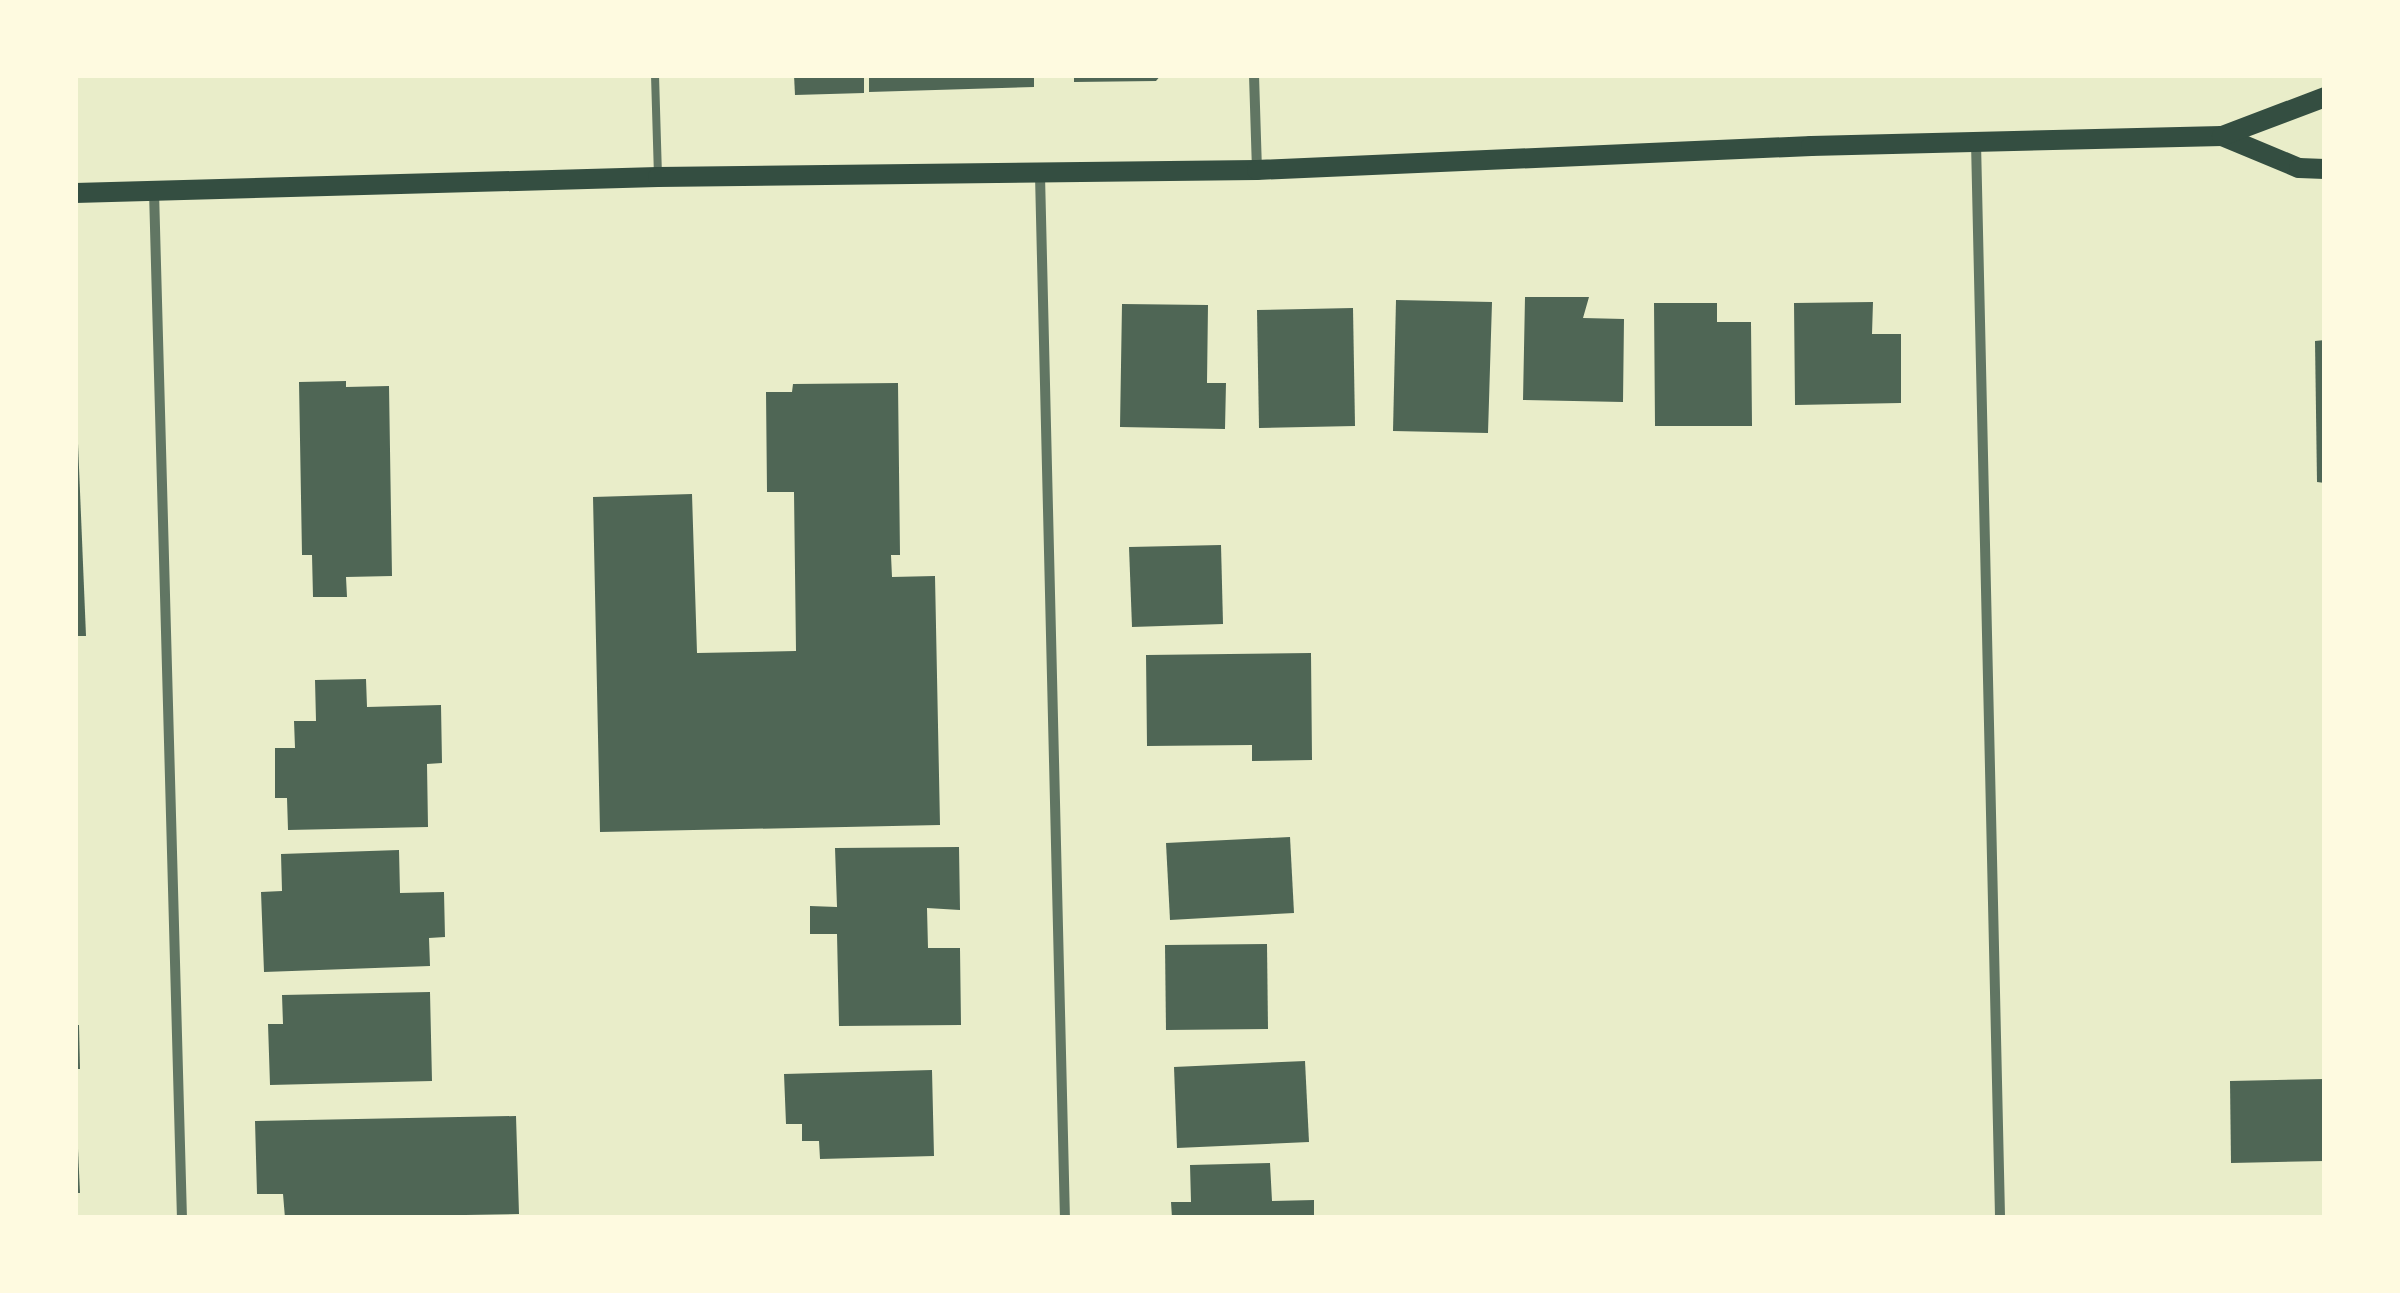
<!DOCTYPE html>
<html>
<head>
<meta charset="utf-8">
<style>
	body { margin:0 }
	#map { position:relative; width:2400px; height:1293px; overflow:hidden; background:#e9edc9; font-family:"Fira Sans Condensed",sans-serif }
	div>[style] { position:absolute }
	.building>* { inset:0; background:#4f6655 }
	.service>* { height:8px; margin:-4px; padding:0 4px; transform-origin:4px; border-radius:4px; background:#617663 }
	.minor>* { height:10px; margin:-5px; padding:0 5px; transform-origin:5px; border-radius:5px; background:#617663 }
	.secondary>* { height:20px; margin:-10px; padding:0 10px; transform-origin:10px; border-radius:10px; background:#344e41 }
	span { translate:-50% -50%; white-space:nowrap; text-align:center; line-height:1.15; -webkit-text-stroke:8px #fefae0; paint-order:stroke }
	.frame { position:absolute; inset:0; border:78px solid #fefae0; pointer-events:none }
</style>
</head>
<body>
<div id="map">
	<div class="building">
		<i style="clip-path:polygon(794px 75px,864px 75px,864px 93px,795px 95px)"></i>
		<i style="clip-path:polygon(869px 75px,1034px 75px,1034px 87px,869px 92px)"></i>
		<i style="clip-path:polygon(1074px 75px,1161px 75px,1156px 81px,1074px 82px)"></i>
		<i style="clip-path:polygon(1525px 297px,1589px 297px,1583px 318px,1624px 319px,1623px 402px,1523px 400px)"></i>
		<i style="clip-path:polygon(1396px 300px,1492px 302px,1488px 433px,1393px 431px)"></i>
		<i style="clip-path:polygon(1873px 302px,1872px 334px,1901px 334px,1901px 403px,1795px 405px,1794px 303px)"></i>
		<i style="clip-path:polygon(1654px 303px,1717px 303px,1717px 322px,1751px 322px,1752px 426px,1655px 426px)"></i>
		<i style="clip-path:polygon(1122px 304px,1208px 305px,1207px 383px,1226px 383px,1225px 429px,1120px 427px)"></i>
		<i style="clip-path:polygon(1353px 308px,1355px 426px,1259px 428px,1257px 310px)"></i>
		<i style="clip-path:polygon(2325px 340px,2325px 483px,2317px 482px,2315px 341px)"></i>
		<i style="clip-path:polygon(75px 371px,86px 636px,75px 636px)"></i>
		<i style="clip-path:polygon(346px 381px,346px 387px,389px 386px,392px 576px,346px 577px,347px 597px,313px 597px,312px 555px,302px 555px,299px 382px)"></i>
		<i style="clip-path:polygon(898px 383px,900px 555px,891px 555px,892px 577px,935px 576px,940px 825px,600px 832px,593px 497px,692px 494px,697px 653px,796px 651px,794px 492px,767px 492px,766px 392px,792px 392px,793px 384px)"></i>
		<i style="clip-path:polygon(1221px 545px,1223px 624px,1132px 627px,1129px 547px)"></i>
		<i style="clip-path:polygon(1311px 653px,1312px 760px,1252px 761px,1252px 745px,1147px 746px,1146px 655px)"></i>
		<i style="clip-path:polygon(366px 679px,367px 707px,441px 705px,442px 763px,427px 764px,428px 827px,288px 830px,287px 798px,275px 798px,275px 748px,295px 748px,294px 721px,316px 721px,315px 680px)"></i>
		<i style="clip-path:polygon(1290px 837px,1294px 913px,1170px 920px,1166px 843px)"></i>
		<i style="clip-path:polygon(959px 847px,960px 910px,927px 908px,928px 948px,960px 948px,961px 1025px,839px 1026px,837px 934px,810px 934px,810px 906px,837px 907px,835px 848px)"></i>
		<i style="clip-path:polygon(399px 850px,400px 893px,444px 892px,445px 937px,429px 938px,430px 966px,264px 972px,261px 892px,282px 891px,281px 854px)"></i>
		<i style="clip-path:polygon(1267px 944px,1268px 1029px,1166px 1030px,1165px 945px)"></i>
		<i style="clip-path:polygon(430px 992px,432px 1081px,270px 1085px,268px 1024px,283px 1024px,282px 995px)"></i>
		<i style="clip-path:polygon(75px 1025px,79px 1025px,80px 1069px,75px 1069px)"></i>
		<i style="clip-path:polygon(1305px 1061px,1309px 1142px,1177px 1148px,1174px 1067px)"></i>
		<i style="clip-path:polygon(932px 1070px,934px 1156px,820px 1159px,819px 1141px,802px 1141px,802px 1124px,786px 1124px,784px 1074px)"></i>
		<i style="clip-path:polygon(2325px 1079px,2325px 1161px,2231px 1163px,2230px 1081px)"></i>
		<i style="clip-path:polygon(516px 1116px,519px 1214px,285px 1218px,283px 1194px,257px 1194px,255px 1121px)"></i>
		<i style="clip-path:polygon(75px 1149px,78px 1149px,80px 1193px,75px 1193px)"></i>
		<i style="clip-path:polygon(1270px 1163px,1272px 1201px,1314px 1200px,1314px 1218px,1172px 1218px,1171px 1202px,1191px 1202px,1190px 1165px)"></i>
	</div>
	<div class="service">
		<i style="left:655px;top:75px;width:100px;rotate:88.3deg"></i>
	</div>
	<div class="minor">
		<i style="left:1254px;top:75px;width:94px;rotate:88.2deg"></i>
		<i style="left:1976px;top:142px;width:1076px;rotate:88.72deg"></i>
		<i style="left:1040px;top:175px;width:1043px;rotate:88.63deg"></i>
		<i style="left:154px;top:191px;width:1027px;rotate:88.44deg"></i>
	</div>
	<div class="secondary">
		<i style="left:2222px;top:136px;width:83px;rotate:22.6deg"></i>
		<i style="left:2299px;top:168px;width:26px;rotate:2deg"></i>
		<i style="left:75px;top:193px;width:583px;rotate:-1.57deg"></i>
		<i style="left:658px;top:177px;width:599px;rotate:-0.67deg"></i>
		<i style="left:1257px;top:170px;width:555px;rotate:-2.48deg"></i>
		<i style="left:1811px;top:146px;width:411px;rotate:-1.4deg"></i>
		<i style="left:2222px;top:136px;width:110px;rotate:-20.7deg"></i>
	</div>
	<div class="frame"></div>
</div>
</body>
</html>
